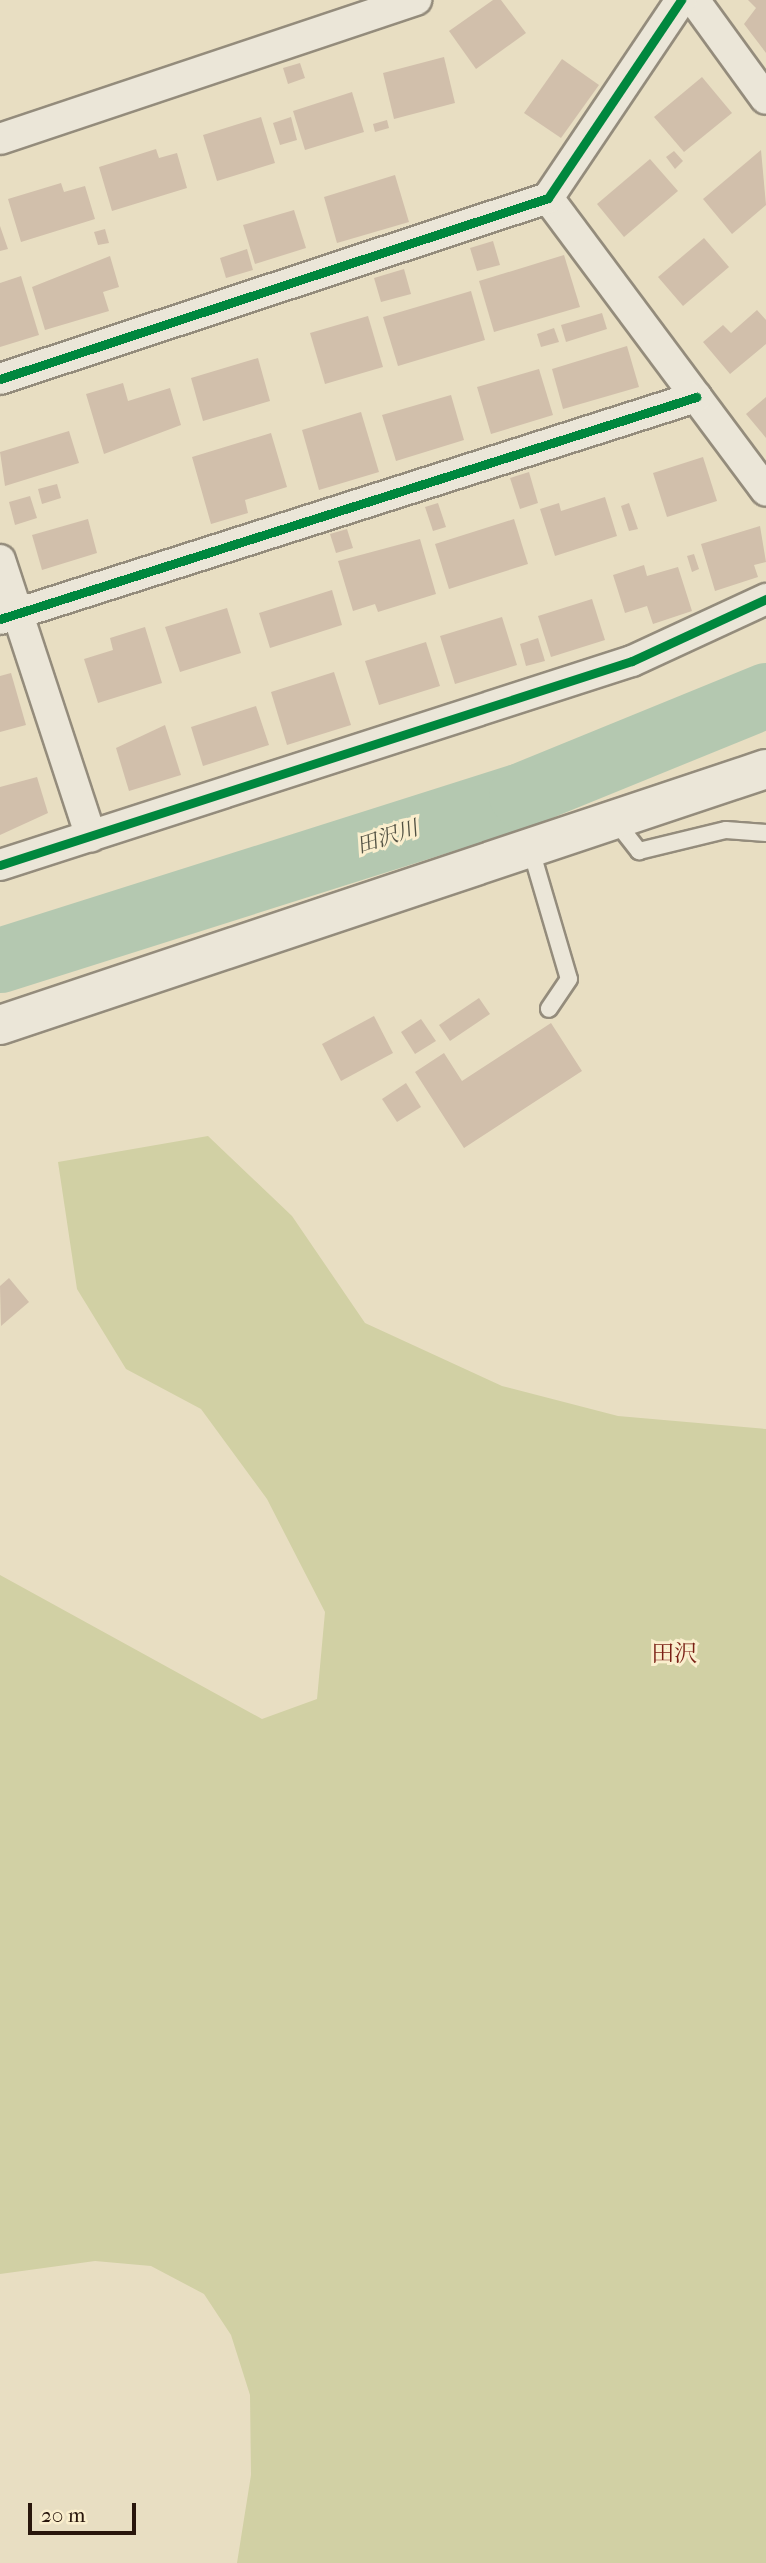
<!DOCTYPE html>
<html>
<head>
<meta charset="utf-8">
<style>
	body { margin:0 }
	#map { position:relative; width:766px; height:2563px; overflow:hidden; background:#e8dec2; font-family:"IM FELL French Canon","Noto Serif JP",serif }
	div>[style] { position:absolute }
	.green>* { inset:0; background:#d1d0a4 }
	.river>* { height:65px; margin:-32.5px; padding:0 32.5px; transform-origin:32.5px; border-radius:32.5px; background:#b4c8b0 }
	.building>* { inset:0; background:#d1bfab }
	.roads { filter:drop-shadow(2px 0 #948c7c) drop-shadow(-2px 0 #948c7c) drop-shadow(0 2px #948c7c) drop-shadow(0 -2px #948c7c) }
	.lane>* { height:16px; margin:-8px; padding:0 8px; transform-origin:8px; border-radius:8px; background:#ebe6d8 }
	.street>* { height:30px; margin:-15px; padding:0 15px; transform-origin:15px; border-radius:15px; background:#ebe6d8 }
	.secondary>* { height:38px; margin:-19px; padding:0 19px; transform-origin:19px; border-radius:19px; background:#ebe6d8 }
	.cycleway>* { height:9px; margin:-4.5px; padding:0 4.5px; transform-origin:4.5px; border-radius:4.5px; background:#00873e }
	span { translate:-50% -50%; white-space:nowrap; text-align:center; line-height:1.15; -webkit-text-stroke:6px #faeecd; paint-order:stroke }
	.water-label { font-size:21px; color:#515143; font-style:italic }
	.quarter-label { font-size:23px; color:#7a1f14 }
	.scale { position:absolute; left:28px; top:2503px; width:108px; height:32px; box-sizing:border-box; border:4px solid #28160c; border-top:0; padding-left:9px; font-size:21px; line-height:24px; white-space:nowrap; color:#28160c; -webkit-text-stroke:5px #faeecd; paint-order:stroke }
</style>
</head>
<body>
<div id="map">
	<div class="green">
		<i style="clip-path:polygon(208px 1136px,292px 1216px,365px 1323px,502px 1386px,618px 1416px,766px 1429px,766px 2563px,237px 2563px,251px 2475px,250px 2395px,231px 2335px,204px 2294px,151px 2266px,95px 2261px,0 2274px,0 1575px,262px 1719px,317px 1699px,325px 1612px,267px 1499px,201px 1409px,126px 1369px,77px 1289px,58px 1162px)"></i>
	</div>
	<div class="river">
		<i style="left:0;top:960px;width:547px;rotate:-17.57deg"></i>
		<i style="left:521px;top:795px;width:265px;rotate:-22.2deg"></i>
	</div>
	<div class="building">
		<i style="clip-path:polygon(493px 0,501px 0,526px 33px,476px 69px,449px 31px)"></i>
		<i style="clip-path:polygon(748px 0,766px 0,766px 53px,744px 24px,756px 8px)"></i>
		<i style="clip-path:polygon(444px 57px,455px 103px,394px 119px,383px 73px)"></i>
		<i style="clip-path:polygon(562px 59px,599px 85px,561px 138px,524px 113px)"></i>
		<i style="clip-path:polygon(300px 63px,305px 78px,288px 84px,283px 68px)"></i>
		<i style="clip-path:polygon(702px 77px,732px 113px,684px 152px,654px 117px)"></i>
		<i style="clip-path:polygon(352px 92px,364px 132px,305px 150px,293px 111px)"></i>
		<i style="clip-path:polygon(261px 117px,275px 163px,217px 181px,203px 135px)"></i>
		<i style="clip-path:polygon(291px 117px,297px 140px,280px 145px,273px 123px)"></i>
		<i style="clip-path:polygon(387px 120px,389px 128px,375px 132px,373px 124px)"></i>
		<i style="clip-path:polygon(156px 149px,159px 158px,177px 153px,187px 188px,112px 211px,99px 167px)"></i>
		<i style="clip-path:polygon(761px 150px,766px 205px,732px 234px,703px 199px)"></i>
		<i style="clip-path:polygon(674px 151px,683px 161px,675px 169px,666px 157px)"></i>
		<i style="clip-path:polygon(650px 159px,678px 191px,624px 237px,597px 204px)"></i>
		<i style="clip-path:polygon(395px 175px,409px 222px,337px 243px,324px 197px)"></i>
		<i style="clip-path:polygon(61px 183px,64px 192px,85px 186px,95px 219px,21px 242px,8px 199px)"></i>
		<i style="clip-path:polygon(294px 210px,306px 248px,255px 264px,243px 225px)"></i>
		<i style="clip-path:polygon(0 226px,8px 249px,0 251px)"></i>
		<i style="clip-path:polygon(105px 229px,109px 243px,98px 245px,94px 232px)"></i>
		<i style="clip-path:polygon(704px 238px,729px 267px,683px 306px,658px 277px)"></i>
		<i style="clip-path:polygon(493px 241px,500px 265px,477px 271px,470px 248px)"></i>
		<i style="clip-path:polygon(247px 249px,253px 270px,226px 278px,220px 258px)"></i>
		<i style="clip-path:polygon(564px 255px,580px 307px,494px 332px,479px 281px)"></i>
		<i style="clip-path:polygon(110px 256px,119px 287px,103px 292px,109px 311px,45px 330px,32px 287px)"></i>
		<i style="clip-path:polygon(404px 269px,411px 294px,381px 302px,374px 278px)"></i>
		<i style="clip-path:polygon(21px 276px,39px 335px,0 347px,0 283px)"></i>
		<i style="clip-path:polygon(471px 291px,485px 340px,398px 366px,383px 317px)"></i>
		<i style="clip-path:polygon(757px 310px,766px 320px,766px 344px,730px 374px,703px 342px,723px 325px,731px 333px)"></i>
		<i style="clip-path:polygon(602px 313px,607px 329px,566px 342px,561px 325px)"></i>
		<i style="clip-path:polygon(368px 316px,383px 367px,325px 384px,310px 333px)"></i>
		<i style="clip-path:polygon(554px 328px,559px 342px,541px 347px,537px 334px)"></i>
		<i style="clip-path:polygon(627px 346px,639px 387px,563px 409px,552px 369px)"></i>
		<i style="clip-path:polygon(258px 358px,270px 401px,203px 421px,191px 378px)"></i>
		<i style="clip-path:polygon(539px 369px,553px 415px,491px 434px,477px 387px)"></i>
		<i style="clip-path:polygon(123px 383px,128px 401px,170px 388px,181px 425px,104px 454px,86px 394px)"></i>
		<i style="clip-path:polygon(451px 395px,464px 440px,396px 461px,382px 415px)"></i>
		<i style="clip-path:polygon(766px 397px,766px 438px,746px 414px)"></i>
		<i style="clip-path:polygon(361px 412px,379px 472px,319px 490px,302px 430px)"></i>
		<i style="clip-path:polygon(69px 431px,79px 463px,5px 486px,0 452px)"></i>
		<i style="clip-path:polygon(271px 433px,287px 487px,245px 500px,248px 513px,211px 524px,192px 457px)"></i>
		<i style="clip-path:polygon(703px 457px,717px 501px,667px 517px,653px 473px)"></i>
		<i style="clip-path:polygon(529px 472px,538px 503px,520px 509px,510px 478px)"></i>
		<i style="clip-path:polygon(57px 484px,61px 498px,42px 504px,38px 489px)"></i>
		<i style="clip-path:polygon(30px 496px,37px 518px,15px 525px,9px 502px)"></i>
		<i style="clip-path:polygon(605px 497px,617px 536px,555px 556px,540px 509px,559px 503px,561px 511px)"></i>
		<i style="clip-path:polygon(438px 503px,446px 527px,433px 531px,425px 507px)"></i>
		<i style="clip-path:polygon(629px 503px,638px 529px,629px 531px,621px 506px)"></i>
		<i style="clip-path:polygon(88px 519px,97px 553px,42px 570px,32px 535px)"></i>
		<i style="clip-path:polygon(514px 519px,528px 564px,449px 589px,435px 544px)"></i>
		<i style="clip-path:polygon(760px 526px,766px 562px,754px 565px,758px 577px,715px 591px,701px 544px)"></i>
		<i style="clip-path:polygon(347px 529px,353px 548px,336px 553px,330px 534px)"></i>
		<i style="clip-path:polygon(420px 539px,436px 594px,378px 612px,375px 604px,353px 611px,338px 561px)"></i>
		<i style="clip-path:polygon(694px 554px,699px 569px,692px 572px,687px 556px)"></i>
		<i style="clip-path:polygon(644px 565px,647px 576px,678px 567px,692px 611px,653px 624px,647px 606px,625px 613px,613px 575px)"></i>
		<i style="clip-path:polygon(332px 590px,342px 625px,270px 648px,259px 613px)"></i>
		<i style="clip-path:polygon(592px 599px,605px 640px,551px 657px,538px 616px)"></i>
		<i style="clip-path:polygon(227px 608px,241px 653px,180px 672px,165px 627px)"></i>
		<i style="clip-path:polygon(502px 617px,517px 665px,455px 684px,440px 636px)"></i>
		<i style="clip-path:polygon(145px 627px,162px 683px,98px 703px,84px 659px,113px 650px,110px 638px)"></i>
		<i style="clip-path:polygon(538px 638px,545px 661px,526px 666px,520px 644px)"></i>
		<i style="clip-path:polygon(426px 642px,440px 686px,379px 705px,365px 661px)"></i>
		<i style="clip-path:polygon(334px 672px,351px 725px,287px 745px,271px 692px)"></i>
		<i style="clip-path:polygon(11px 673px,26px 725px,0 732px,0 676px)"></i>
		<i style="clip-path:polygon(256px 706px,269px 745px,203px 766px,191px 727px)"></i>
		<i style="clip-path:polygon(165px 725px,181px 775px,129px 791px,116px 748px)"></i>
		<i style="clip-path:polygon(37px 777px,48px 813px,0 835px,0 787px)"></i>
		<i style="clip-path:polygon(479px 998px,490px 1014px,450px 1041px,439px 1025px)"></i>
		<i style="clip-path:polygon(374px 1016px,393px 1053px,341px 1081px,322px 1044px)"></i>
		<i style="clip-path:polygon(421px 1019px,436px 1041px,415px 1054px,401px 1032px)"></i>
		<i style="clip-path:polygon(551px 1023px,582px 1071px,464px 1148px,415px 1072px,444px 1053px,462px 1081px)"></i>
		<i style="clip-path:polygon(406px 1083px,421px 1107px,397px 1122px,382px 1099px)"></i>
		<i style="clip-path:polygon(9px 1278px,29px 1302px,1px 1326px,0 1286px)"></i>
	</div>
	<div class="roads">
		<div class="lane">
			<i style="left:617px;top:823px;width:36px;rotate:52deg"></i>
			<i style="left:639px;top:851px;width:89px;rotate:-13.6deg"></i>
			<i style="left:726px;top:830px;width:40px;rotate:4.3deg"></i>
			<i style="left:531px;top:850px;width:134px;rotate:73.6deg"></i>
			<i style="left:569px;top:979px;width:36px;rotate:124deg"></i>
		</div>
		<div class="street">
			<i style="left:694px;top:0;width:122px;rotate:54deg"></i>
			<i style="left:0;top:139px;width:439px;rotate:-18.5deg"></i>
			<i style="left:548px;top:198px;width:365px;rotate:53.3deg"></i>
			<i style="left:0;top:379px;width:577px;rotate:-18.28deg"></i>
			<i style="left:548px;top:198px;width:239px;rotate:-56.1deg"></i>
			<i style="left:0;top:560px;width:291px;rotate:71.8deg"></i>
			<i style="left:0;top:619px;width:731px;rotate:-17.69deg"></i>
			<i style="left:0;top:865px;width:664px;rotate:-17.89deg"></i>
			<i style="left:632px;top:661px;width:148px;rotate:-24.8deg"></i>
		</div>
		<div class="secondary">
			<i style="left:0;top:1025px;width:808px;rotate:-18.48deg"></i>
		</div>
	</div>
	<div class="cycleway">
		<i style="left:0;top:379px;width:577px;rotate:-18.28deg"></i>
		<i style="left:548px;top:198px;width:239px;rotate:-56.1deg"></i>
		<i style="left:0;top:619px;width:731px;rotate:-17.69deg"></i>
		<i style="left:0;top:865px;width:664px;rotate:-17.89deg"></i>
		<i style="left:632px;top:661px;width:148px;rotate:-24.8deg"></i>
	</div>
	<div class="water-label">
		<span style="left:387px;top:837px;rotate:-18deg">田沢川</span>
	</div>
	<div class="quarter-label">
		<span style="left:674px;top:1654px">田沢</span>
	</div>
	<div class="scale">20 m</div>
</div>
</body>
</html>
